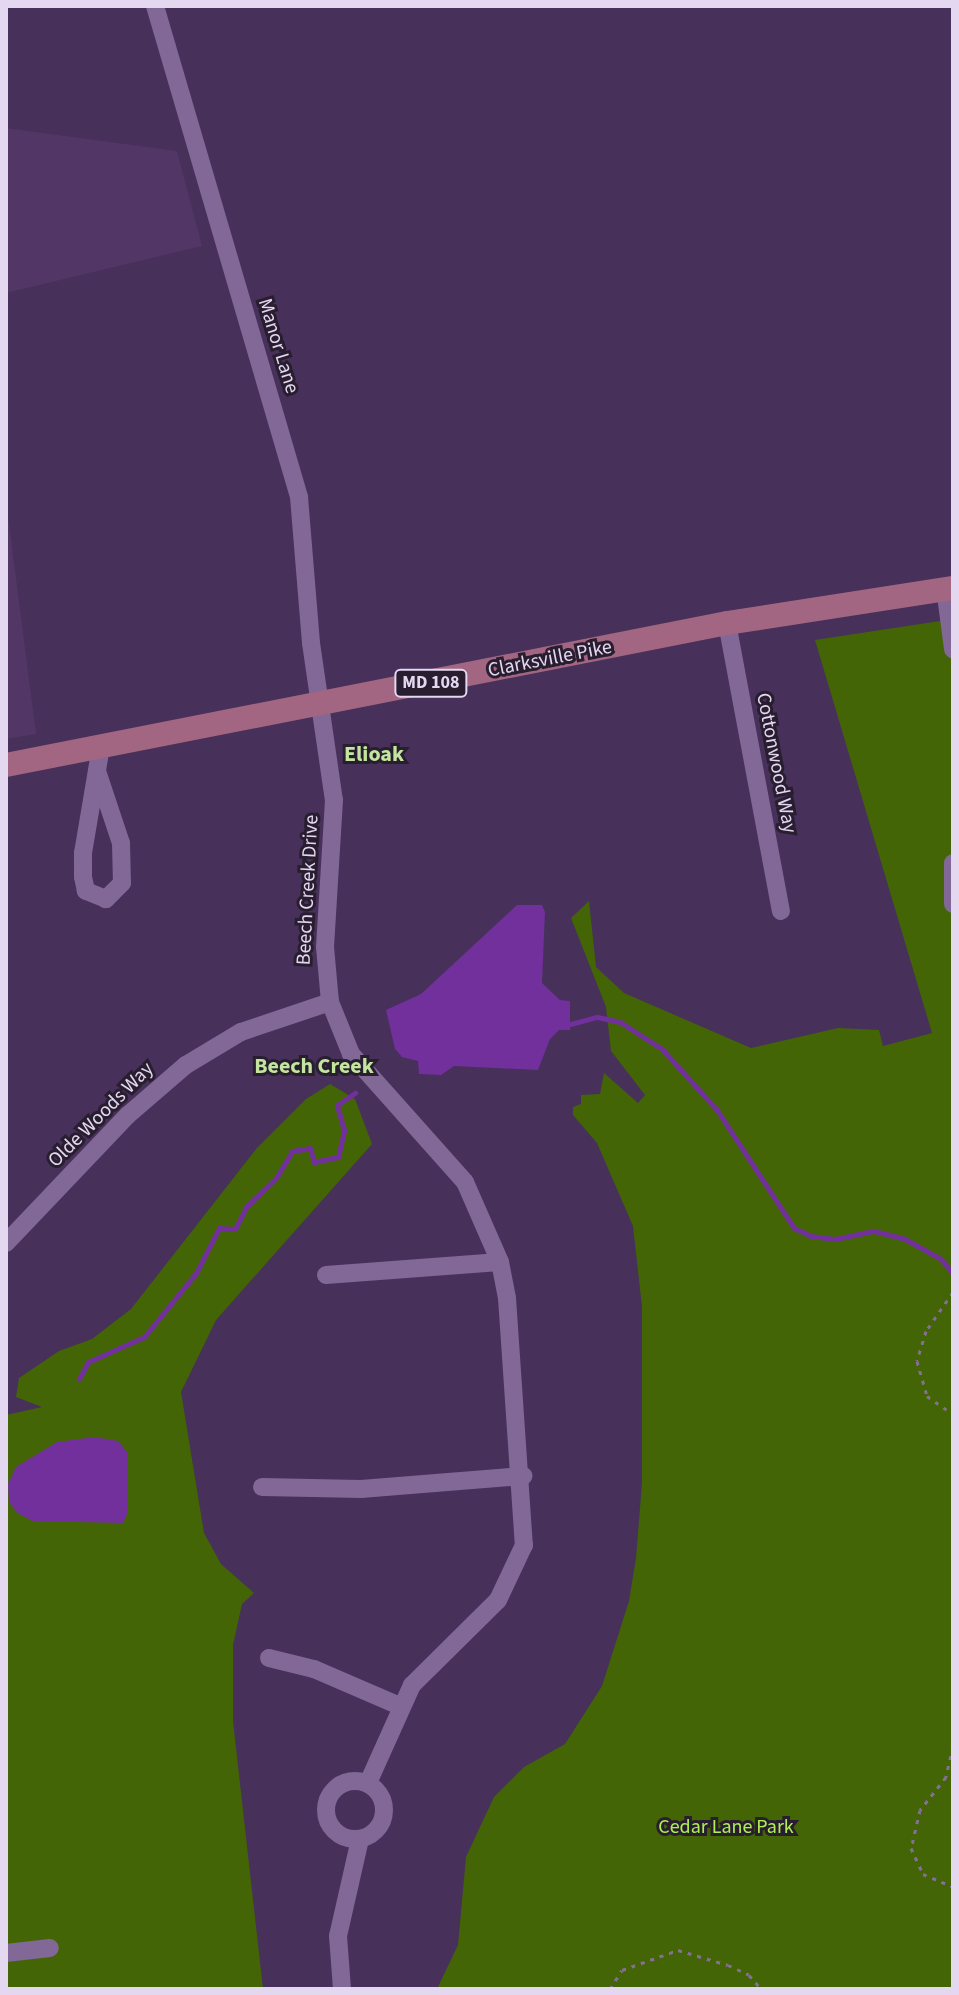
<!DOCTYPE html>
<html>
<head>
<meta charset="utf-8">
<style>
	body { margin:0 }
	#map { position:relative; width:959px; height:1995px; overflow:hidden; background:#473059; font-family:"Source Sans 3",sans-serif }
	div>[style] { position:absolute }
	.built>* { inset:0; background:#523666 }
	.green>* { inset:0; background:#436506 }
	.water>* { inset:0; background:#71309b }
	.stream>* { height:5px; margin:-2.5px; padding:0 2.5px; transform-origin:2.5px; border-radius:2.5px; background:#71309b }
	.path>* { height:3px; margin-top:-1.5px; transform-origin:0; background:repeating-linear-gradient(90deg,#837093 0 4px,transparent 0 10px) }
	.minor>* { height:18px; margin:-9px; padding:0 9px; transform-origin:9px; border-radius:9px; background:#816896 }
	.minor>.ring { margin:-9px; padding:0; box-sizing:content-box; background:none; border:18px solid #816896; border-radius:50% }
	.major>* { height:24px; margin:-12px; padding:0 12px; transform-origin:12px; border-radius:12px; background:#a36682 }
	span { translate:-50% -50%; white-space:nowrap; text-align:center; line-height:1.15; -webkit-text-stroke:6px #281e30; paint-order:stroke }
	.shield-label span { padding:2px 6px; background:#281e30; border:2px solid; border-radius:6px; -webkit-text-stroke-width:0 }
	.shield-label { font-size:18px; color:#e4d7f0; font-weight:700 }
	.street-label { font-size:20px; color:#e4d7f0 }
	.park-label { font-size:20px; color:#aef150 }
	.neighbourhood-label { font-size:22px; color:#c3e59f; font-weight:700 }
	.frame { position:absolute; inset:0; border:8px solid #e4d7f0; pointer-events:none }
</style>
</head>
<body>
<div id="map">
	<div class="built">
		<i style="clip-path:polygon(6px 128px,177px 151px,202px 246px,6px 293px)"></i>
		<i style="clip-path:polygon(6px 500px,36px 734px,6px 739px)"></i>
	</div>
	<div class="green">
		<i style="clip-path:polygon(953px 619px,953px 1989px,437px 1989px,458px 1945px,466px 1857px,494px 1797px,524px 1767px,565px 1744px,602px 1686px,629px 1601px,636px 1558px,642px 1483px,642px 1307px,633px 1226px,597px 1143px,573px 1115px,573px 1107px,581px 1104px,581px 1095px,600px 1094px,604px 1073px,638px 1103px,645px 1095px,611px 1051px,606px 1007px,571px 918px,589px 901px,596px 967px,624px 993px,751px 1048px,838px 1028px,879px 1030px,883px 1046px,932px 1033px,815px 640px)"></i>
		<i style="clip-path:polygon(330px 1084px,355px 1099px,372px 1144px,216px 1320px,181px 1392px,204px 1533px,221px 1564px,254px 1593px,242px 1604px,233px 1645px,233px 1721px,263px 1989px,6px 1989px,6px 1415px,42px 1407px,16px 1397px,19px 1378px,59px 1351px,92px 1339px,131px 1309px,257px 1148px,306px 1099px)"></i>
	</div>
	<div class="water">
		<i style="clip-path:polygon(517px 905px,542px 905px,545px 912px,542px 983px,560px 1000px,570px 1001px,570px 1030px,559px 1030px,550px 1039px,538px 1070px,454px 1066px,441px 1075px,419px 1074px,418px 1061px,402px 1057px,395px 1049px,386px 1010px,421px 994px)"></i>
		<i style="clip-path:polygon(94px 1437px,118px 1441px,127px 1452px,128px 1512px,123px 1523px,33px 1521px,17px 1513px,9px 1502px,8px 1484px,16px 1467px,57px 1442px)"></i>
	</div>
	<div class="stream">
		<i style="left:563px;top:1026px;width:35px;rotate:-15deg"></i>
		<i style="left:597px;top:1017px;width:24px;rotate:12deg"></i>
		<i style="left:620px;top:1022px;width:50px;rotate:32.7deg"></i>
		<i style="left:662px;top:1049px;width:82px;rotate:48deg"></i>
		<i style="left:717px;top:1110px;width:141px;rotate:56.9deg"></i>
		<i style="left:794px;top:1228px;width:19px;rotate:25deg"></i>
		<i style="left:811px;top:1236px;width:24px;rotate:7deg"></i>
		<i style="left:835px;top:1239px;width:40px;rotate:-12deg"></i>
		<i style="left:874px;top:1231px;width:32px;rotate:14deg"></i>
		<i style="left:905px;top:1239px;width:41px;rotate:29.1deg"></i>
		<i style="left:941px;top:1259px;width:19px;rotate:51deg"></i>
		<i style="left:79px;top:1379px;width:19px;rotate:-62deg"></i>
		<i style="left:88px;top:1362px;width:61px;rotate:-24.1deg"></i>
		<i style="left:144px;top:1337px;width:82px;rotate:-50.9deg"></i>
		<i style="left:196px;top:1273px;width:51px;rotate:-62.9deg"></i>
		<i style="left:219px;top:1228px;width:16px;rotate:4deg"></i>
		<i style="left:235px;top:1229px;width:25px;rotate:-63deg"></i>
		<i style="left:246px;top:1207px;width:42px;rotate:-44deg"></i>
		<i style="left:276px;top:1178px;width:31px;rotate:-59deg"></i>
		<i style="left:292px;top:1151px;width:18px;rotate:-9deg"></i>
		<i style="left:310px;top:1148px;width:15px;rotate:74deg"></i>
		<i style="left:314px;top:1162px;width:25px;rotate:-12deg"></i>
		<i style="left:338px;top:1157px;width:28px;rotate:-77deg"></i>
		<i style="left:344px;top:1130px;width:26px;rotate:-106deg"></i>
		<i style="left:337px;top:1105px;width:22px;rotate:-34deg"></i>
	</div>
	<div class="path">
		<i style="left:953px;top:1292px;width:47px;rotate:124.7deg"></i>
		<i style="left:926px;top:1331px;width:31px;rotate:107deg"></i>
		<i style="left:917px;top:1361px;width:36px;rotate:74deg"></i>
		<i style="left:927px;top:1396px;width:32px;rotate:35deg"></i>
		<i style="left:953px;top:1710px;width:2px;rotate:90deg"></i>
		<i style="left:953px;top:1746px;width:32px;rotate:103deg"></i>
		<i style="left:946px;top:1777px;width:42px;rotate:128.2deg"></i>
		<i style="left:920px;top:1810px;width:39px;rotate:103deg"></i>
		<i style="left:911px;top:1848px;width:29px;rotate:65deg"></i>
		<i style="left:923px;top:1874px;width:33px;rotate:23deg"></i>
		<i style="left:610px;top:1989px;width:22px;rotate:-58deg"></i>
		<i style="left:622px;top:1970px;width:59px;rotate:-19.7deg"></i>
		<i style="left:678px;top:1950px;width:52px;rotate:16.7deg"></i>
		<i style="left:728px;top:1965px;width:23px;rotate:25deg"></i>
		<i style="left:749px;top:1975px;width:18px;rotate:49deg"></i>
	</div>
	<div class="minor">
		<i style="left:155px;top:6px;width:512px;rotate:73.65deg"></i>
		<i style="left:299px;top:497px;width:146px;rotate:85.3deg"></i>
		<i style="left:311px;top:643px;width:159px;rotate:81.7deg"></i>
		<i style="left:334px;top:800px;width:147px;rotate:93.5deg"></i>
		<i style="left:325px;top:947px;width:55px;rotate:84.8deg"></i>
		<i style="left:330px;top:1002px;width:56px;rotate:68deg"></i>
		<i style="left:351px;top:1054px;width:171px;rotate:48.3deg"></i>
		<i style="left:465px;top:1182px;width:87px;rotate:66.4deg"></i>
		<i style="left:500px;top:1262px;width:37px;rotate:79deg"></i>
		<i style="left:507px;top:1298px;width:248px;rotate:86.1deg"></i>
		<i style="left:524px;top:1545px;width:61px;rotate:115.3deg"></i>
		<i style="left:498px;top:1600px;width:121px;rotate:135.3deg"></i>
		<i style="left:412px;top:1685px;width:107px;rotate:114.2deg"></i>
		<i style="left:945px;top:588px;width:62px;rotate:82.5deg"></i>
		<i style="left:727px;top:623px;width:293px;rotate:79.4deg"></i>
		<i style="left:97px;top:771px;width:76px;rotate:71.6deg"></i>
		<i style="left:121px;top:843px;width:40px;rotate:88.6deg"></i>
		<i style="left:122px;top:883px;width:23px;rotate:135deg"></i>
		<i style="left:106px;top:899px;width:22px;rotate:-158deg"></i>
		<i style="left:86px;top:891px;width:14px;rotate:-102deg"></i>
		<i style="left:83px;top:877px;width:24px;rotate:-90deg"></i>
		<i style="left:83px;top:853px;width:108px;rotate:-80.4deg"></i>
		<i style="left:953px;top:863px;width:41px;rotate:90deg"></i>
		<i style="left:6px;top:1243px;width:177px;rotate:-46.4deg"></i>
		<i style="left:128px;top:1115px;width:77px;rotate:-40.8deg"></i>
		<i style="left:186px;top:1065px;width:64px;rotate:-31deg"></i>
		<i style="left:241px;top:1032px;width:94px;rotate:-18.6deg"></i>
		<i style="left:326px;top:1275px;width:174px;rotate:-4.3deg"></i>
		<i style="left:262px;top:1487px;width:99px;rotate:1.2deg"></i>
		<i style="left:361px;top:1489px;width:163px;rotate:-4.6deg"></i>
		<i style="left:269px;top:1658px;width:46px;rotate:13.7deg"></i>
		<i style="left:314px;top:1669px;width:94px;rotate:23.3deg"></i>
		<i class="ring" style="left:326px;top:1781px;width:40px;height:40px"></i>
		<i style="left:6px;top:1953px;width:44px;rotate:-6.5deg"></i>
		<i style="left:342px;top:1989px;width:53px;rotate:-94.3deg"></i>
		<i style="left:338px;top:1936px;width:99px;rotate:-77.2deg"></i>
	</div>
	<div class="major">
		<i style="left:6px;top:765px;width:735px;rotate:-11.14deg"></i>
		<i style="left:727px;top:623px;width:229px;rotate:-8.8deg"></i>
	</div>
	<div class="shield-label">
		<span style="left:431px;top:683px">MD 108</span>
	</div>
	<div class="street-label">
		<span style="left:278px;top:346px;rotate:73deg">Manor Lane</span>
		<span style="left:550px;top:659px;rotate:-11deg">Clarksville Pike</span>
		<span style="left:776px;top:763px;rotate:79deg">Cottonwood Way</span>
		<span style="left:308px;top:890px;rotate:-87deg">Beech Creek Drive</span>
		<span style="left:101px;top:1115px;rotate:-45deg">Olde Woods Way</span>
	</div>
	<div class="park-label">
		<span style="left:726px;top:1827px">Cedar Lane Park</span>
	</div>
	<div class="neighbourhood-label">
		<span style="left:374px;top:755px">Elioak</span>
		<span style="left:314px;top:1067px">Beech Creek</span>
	</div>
	<div class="frame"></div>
</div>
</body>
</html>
